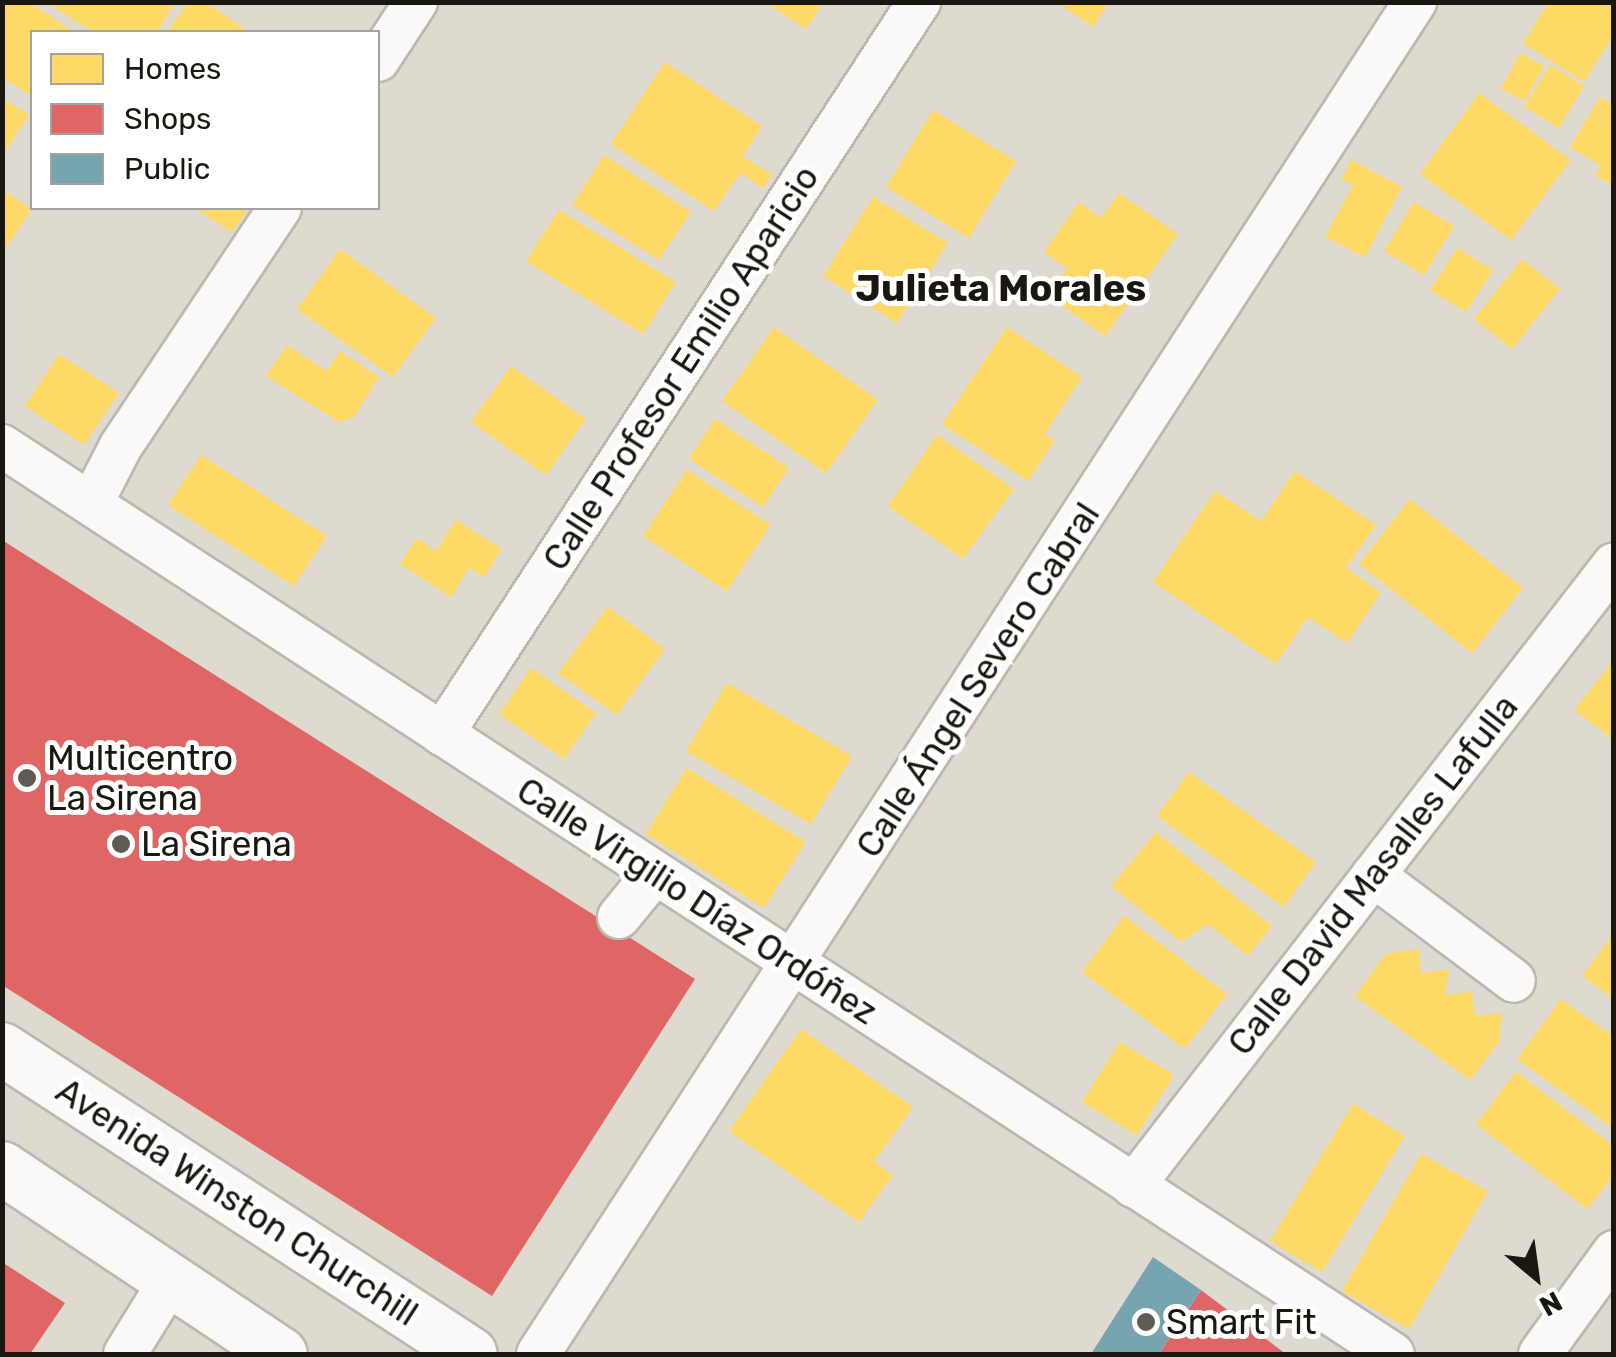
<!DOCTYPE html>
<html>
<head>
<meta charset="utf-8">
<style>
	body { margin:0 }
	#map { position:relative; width:1616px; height:1357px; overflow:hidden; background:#dfdacf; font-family:Rubik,sans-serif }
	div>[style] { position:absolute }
	.homes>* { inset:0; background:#ffd966 }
	.shops>* { inset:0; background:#e06666 }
	.public>* { inset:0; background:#76a5af }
	.roads { filter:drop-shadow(2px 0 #bcb8af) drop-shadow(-2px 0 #bcb8af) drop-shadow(0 2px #bcb8af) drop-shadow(0 -2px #bcb8af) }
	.minor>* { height:42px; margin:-21px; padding:0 21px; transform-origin:21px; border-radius:21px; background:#faf9f8 }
	.major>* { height:52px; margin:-26px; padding:0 26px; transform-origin:26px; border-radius:26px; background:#faf9f8 }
	.dots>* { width:28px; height:28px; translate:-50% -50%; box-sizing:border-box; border:5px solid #fff; border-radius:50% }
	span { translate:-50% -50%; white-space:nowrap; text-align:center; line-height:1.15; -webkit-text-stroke:10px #fff; paint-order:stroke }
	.street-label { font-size:35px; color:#1a1710 }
	.poi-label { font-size:35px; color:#1a1710 }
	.left { translate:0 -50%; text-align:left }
	.neighbourhood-label { font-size:38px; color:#1a1710; font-weight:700 }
	.frame { position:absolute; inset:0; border:5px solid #1a1710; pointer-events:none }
	.legend { position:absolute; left:30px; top:30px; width:350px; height:180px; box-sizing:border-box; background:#fff; border:2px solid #a3a29f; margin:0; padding:12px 18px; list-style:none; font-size:30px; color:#1a1710 }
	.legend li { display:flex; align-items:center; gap:20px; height:50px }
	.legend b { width:50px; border:2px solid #a3a29f }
	.north { position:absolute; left:1486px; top:1227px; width:100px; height:100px; -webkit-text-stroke:8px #fff; paint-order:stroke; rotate:151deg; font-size:28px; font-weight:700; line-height:40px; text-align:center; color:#1a1710 }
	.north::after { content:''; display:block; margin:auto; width:35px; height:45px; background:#1a1710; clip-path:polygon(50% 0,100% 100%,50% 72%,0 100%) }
</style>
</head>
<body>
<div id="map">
	<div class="homes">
		<i style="clip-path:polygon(2px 2px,29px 2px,74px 32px,32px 32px,32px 96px,2px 77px)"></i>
		<i style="clip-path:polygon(46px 2px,176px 2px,157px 32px,93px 32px)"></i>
		<i style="clip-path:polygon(188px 2px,206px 2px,249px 32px,167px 32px)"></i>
		<i style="clip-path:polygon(765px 2px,824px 2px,806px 29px)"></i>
		<i style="clip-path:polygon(1056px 2px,1109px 2px,1093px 27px)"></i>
		<i style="clip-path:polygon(1549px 2px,1614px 2px,1614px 34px,1584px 82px,1523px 43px)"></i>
		<i style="clip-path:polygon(1520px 53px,1544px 66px,1525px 101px,1501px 89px)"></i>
		<i style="clip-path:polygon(665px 62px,762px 126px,743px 156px,772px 175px,763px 188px,740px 173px,714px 211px,611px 144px)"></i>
		<i style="clip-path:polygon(1550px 65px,1584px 86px,1559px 128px,1524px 107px)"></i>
		<i style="clip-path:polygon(1479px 93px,1571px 160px,1511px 240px,1420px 174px)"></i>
		<i style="clip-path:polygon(1600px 97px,1614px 105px,1614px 186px,1595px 175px,1601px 166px,1570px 147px)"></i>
		<i style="clip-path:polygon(2px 98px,29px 115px,2px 156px)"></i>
		<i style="clip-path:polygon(933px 110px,1016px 161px,969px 238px,886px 187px)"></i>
		<i style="clip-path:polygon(604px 155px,691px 212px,659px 260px,572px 205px)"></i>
		<i style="clip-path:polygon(1351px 160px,1402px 187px,1365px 257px,1325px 237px,1353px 185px,1342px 179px)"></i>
		<i style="clip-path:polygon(2px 190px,32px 209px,2px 254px)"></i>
		<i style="clip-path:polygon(1119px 193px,1178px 234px,1105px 336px,1048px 296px,1067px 268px,1044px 252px,1079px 202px,1101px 218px)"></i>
		<i style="clip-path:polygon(873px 197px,948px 243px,897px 323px,823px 276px)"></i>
		<i style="clip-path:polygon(1414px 202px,1454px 226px,1424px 275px,1384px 251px)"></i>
		<i style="clip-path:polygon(195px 208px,249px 208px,232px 232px)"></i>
		<i style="clip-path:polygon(559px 210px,676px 282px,643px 334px,526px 261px)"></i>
		<i style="clip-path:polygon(1457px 248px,1493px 270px,1466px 312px,1430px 290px)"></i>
		<i style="clip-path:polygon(340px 249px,436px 318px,393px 377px,297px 309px)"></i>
		<i style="clip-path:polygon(1522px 259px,1560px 289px,1512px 349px,1474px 319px)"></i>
		<i style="clip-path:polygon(774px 327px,878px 400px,826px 473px,722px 401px)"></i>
		<i style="clip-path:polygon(1007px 327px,1082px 377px,1045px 434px,1055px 440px,1028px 481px,942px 424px)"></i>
		<i style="clip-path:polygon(287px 345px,327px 371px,340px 351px,379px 377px,354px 417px,339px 422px,266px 376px)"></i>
		<i style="clip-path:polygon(59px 354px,119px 393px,84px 445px,25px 406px)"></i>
		<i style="clip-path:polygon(511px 366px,586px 419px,546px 475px,471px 422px)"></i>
		<i style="clip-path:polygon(715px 419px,789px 468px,763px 507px,689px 459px)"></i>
		<i style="clip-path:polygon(937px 435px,1014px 489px,963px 559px,888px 506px)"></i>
		<i style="clip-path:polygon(201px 455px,327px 536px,294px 586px,168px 505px)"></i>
		<i style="clip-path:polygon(687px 470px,771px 525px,727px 591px,643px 536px)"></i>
		<i style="clip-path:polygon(1295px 471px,1376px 525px,1346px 568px,1381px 592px,1347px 643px,1308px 617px,1276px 664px,1153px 582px,1215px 491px,1261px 521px)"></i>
		<i style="clip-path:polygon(1410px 499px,1523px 588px,1472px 653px,1359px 564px)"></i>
		<i style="clip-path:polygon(456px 520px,502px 549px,484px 577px,469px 568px,451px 597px,400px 564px,417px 538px,436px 551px)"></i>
		<i style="clip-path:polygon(608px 607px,665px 649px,617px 715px,558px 673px)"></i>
		<i style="clip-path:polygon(1614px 660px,1614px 740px,1574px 710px)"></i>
		<i style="clip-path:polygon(531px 668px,596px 713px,564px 759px,499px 714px)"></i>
		<i style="clip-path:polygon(727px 683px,852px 756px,811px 824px,686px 751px)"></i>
		<i style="clip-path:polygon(687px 768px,806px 842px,764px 908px,646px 834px)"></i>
		<i style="clip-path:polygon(1189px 772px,1316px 862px,1284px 907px,1157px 816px)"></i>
		<i style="clip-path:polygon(1156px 832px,1272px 926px,1248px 956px,1208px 924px,1181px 942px,1111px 886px)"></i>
		<i style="clip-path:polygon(1124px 916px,1227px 994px,1185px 1049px,1082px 972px)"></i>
		<i style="clip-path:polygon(1614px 933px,1614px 999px,1582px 976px)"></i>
		<i style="clip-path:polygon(1419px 949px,1421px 973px,1449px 969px,1445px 995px,1472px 992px,1475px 1016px,1502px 1013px,1499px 1042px,1470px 1080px,1355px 996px,1385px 954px)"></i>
		<i style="clip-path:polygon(1561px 999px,1614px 1037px,1614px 1129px,1517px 1059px)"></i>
		<i style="clip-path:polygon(801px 1029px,913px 1107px,874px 1162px,893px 1175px,859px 1222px,729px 1131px)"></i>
		<i style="clip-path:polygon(1120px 1042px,1174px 1075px,1137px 1135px,1082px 1102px)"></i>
		<i style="clip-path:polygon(1516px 1072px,1614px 1146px,1614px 1175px,1587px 1209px,1476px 1124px)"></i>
		<i style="clip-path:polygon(1353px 1104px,1405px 1136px,1322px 1272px,1270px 1241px)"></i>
		<i style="clip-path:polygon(1421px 1154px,1488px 1191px,1409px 1329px,1342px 1291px)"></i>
	</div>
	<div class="shops">
		<i style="clip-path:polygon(2px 540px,695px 979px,492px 1296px,2px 985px)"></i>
		<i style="clip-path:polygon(2px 1262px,65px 1303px,30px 1354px,2px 1354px)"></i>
		<i style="clip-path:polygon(1201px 1290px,1286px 1354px,1159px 1354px)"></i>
	</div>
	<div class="public">
		<i style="clip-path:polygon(1153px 1257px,1201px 1290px,1159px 1354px,1091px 1354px)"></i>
	</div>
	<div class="roads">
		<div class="minor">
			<i style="left:378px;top:60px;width:69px;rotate:-56.8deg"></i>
			<i style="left:2px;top:446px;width:1661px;rotate:33.14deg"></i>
			<i style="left:91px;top:504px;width:65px;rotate:-62.7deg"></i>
			<i style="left:121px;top:446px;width:286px;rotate:-56.3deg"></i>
			<i style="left:442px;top:734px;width:874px;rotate:-56.91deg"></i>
			<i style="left:1373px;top:875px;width:176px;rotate:36.9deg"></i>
			<i style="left:619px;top:917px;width:57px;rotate:-50.7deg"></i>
			<i style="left:1133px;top:1186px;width:786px;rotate:-52.28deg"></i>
			<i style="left:125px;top:1354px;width:82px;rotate:-58.4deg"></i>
			<i style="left:538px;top:1354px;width:1612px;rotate:-57.03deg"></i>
			<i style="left:1540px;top:1354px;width:126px;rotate:-54deg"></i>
		</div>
		<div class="major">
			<i style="left:2px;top:1049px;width:559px;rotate:33.04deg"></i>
			<i style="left:2px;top:1168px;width:335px;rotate:33.7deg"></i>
		</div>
	</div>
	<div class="dots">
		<i style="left:27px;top:778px;background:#5f5b53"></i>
		<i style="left:121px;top:844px;background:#5f5b53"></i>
		<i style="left:1146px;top:1322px;background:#5f5b53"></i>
	</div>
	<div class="street-label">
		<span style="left:681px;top:368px;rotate:-57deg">Calle Profesor Emilio Aparicio</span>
		<span style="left:978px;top:680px;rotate:-57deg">Calle Ángel Severo Cabral</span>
		<span style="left:1373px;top:875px;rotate:-52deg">Calle David Masalles Lafulla</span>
		<span style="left:697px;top:901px;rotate:33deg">Calle Virgilio Díaz Ordóñez</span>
		<span style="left:237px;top:1202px;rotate:33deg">Avenida Winston Churchill</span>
	</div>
	<div class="poi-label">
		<span class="left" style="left:47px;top:778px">Multicentro<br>La Sirena</span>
		<span class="left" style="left:141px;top:844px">La Sirena</span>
		<span class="left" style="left:1166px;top:1322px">Smart Fit</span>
	</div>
	<div class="neighbourhood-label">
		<span style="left:1001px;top:289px">Julieta Morales</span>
	</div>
	<div class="frame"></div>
	<ul class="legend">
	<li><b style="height:28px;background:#ffd966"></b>Homes</li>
	<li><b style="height:28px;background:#e06666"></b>Shops</li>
	<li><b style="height:28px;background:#76a5af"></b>Public</li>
	</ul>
	<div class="north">N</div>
</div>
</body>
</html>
